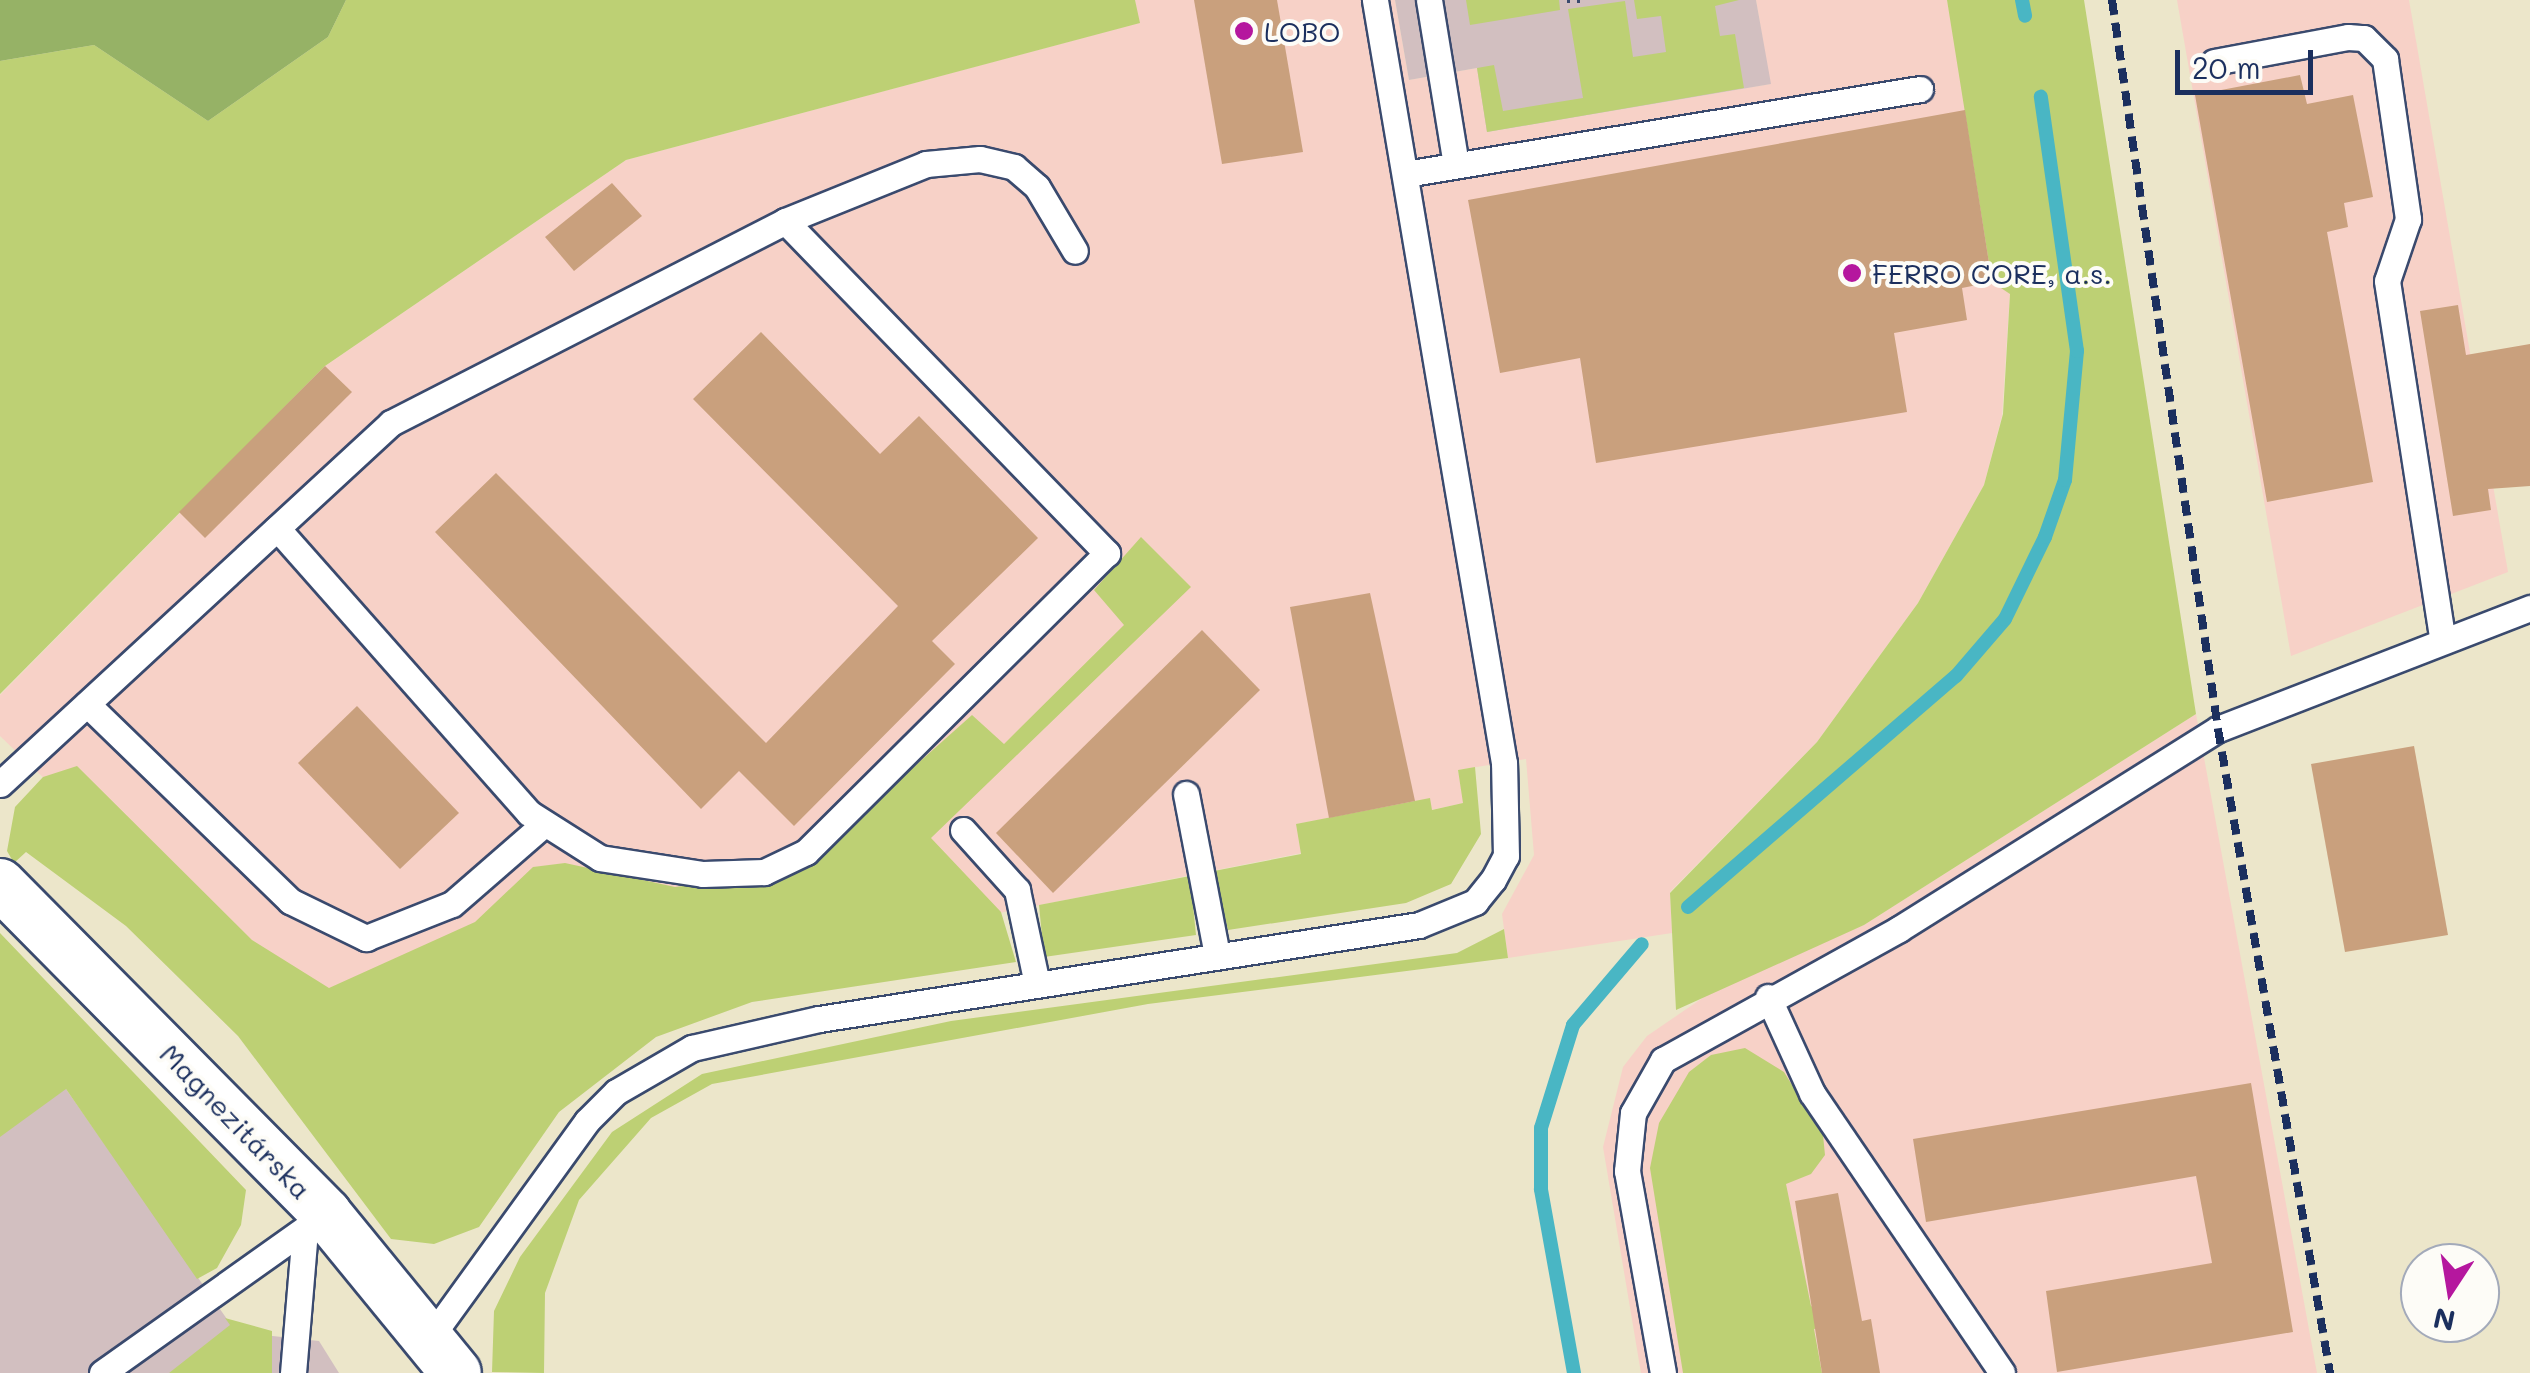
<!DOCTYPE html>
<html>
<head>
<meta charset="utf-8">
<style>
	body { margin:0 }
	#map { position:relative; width:2530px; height:1373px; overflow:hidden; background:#ece6ca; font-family:Mali,sans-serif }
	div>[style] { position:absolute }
	.built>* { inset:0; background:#f7d1c7 }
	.industrial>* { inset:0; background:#d2bfc0 }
	.green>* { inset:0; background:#bdd074 }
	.forest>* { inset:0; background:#96b266 }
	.stream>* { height:14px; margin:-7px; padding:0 7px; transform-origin:7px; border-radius:7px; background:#49b6c4 }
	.building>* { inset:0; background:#c9a07d }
	.path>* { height:6px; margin-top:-3px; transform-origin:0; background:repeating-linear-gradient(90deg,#3a4a6e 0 2.5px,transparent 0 10.5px) }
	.roads { filter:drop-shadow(2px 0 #3a4a6e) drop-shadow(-2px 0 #3a4a6e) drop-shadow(0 2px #3a4a6e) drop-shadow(0 -2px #3a4a6e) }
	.lane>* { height:25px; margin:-12.5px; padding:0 12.5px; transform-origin:12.5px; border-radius:12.5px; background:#fff }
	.street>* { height:50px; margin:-25px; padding:0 25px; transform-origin:25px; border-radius:25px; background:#fff }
	.rail>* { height:8px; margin-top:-4px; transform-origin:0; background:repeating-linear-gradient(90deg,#1b2f5e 0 15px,transparent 0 23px) }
	.dots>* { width:28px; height:28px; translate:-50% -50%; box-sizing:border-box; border:5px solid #fdfcf7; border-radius:50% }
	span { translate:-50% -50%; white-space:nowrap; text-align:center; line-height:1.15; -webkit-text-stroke:8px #fdfcf7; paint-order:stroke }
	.poi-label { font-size:28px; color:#1b2f5e }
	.left { translate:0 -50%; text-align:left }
	.street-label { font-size:28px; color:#1b2f5e }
	.north { position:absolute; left:2400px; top:1243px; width:100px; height:100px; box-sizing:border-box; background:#fdfcf7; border:2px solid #a3aaba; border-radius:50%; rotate:192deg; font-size:28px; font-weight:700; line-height:40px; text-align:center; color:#1b2f5e }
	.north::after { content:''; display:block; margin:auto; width:35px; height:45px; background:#b5179e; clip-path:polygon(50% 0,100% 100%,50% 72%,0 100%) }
	.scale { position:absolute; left:2175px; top:50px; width:138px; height:45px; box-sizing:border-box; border:5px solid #1b2f5e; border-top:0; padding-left:12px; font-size:30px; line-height:35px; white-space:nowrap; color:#1b2f5e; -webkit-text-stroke:8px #fdfcf7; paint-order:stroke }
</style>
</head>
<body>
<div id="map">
	<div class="built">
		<i style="clip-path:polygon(1135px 0,1395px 0,1409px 80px,1477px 68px,1488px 132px,1770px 84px,1756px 0,1947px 0,2010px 293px,2002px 416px,1984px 485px,1918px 603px,1817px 742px,1670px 892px,1672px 933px,1508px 958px,1502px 914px,1534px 855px,1526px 759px,1458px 770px,1464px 803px,1431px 810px,1429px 799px,1297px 824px,1302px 853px,324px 1047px,0 736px,0 695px,325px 366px,626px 160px,1139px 23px)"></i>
		<i style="clip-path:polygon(2177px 0,2409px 0,2508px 572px,2291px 656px)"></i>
		<i style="clip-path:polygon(2196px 714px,2317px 1373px,1641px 1373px,1603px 1147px,1623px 1067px,1647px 1036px,1723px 984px,1864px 925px)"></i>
	</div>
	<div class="industrial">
		<i style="clip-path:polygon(1395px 0,1756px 0,1771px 84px,1487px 132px,1477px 68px,1409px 80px)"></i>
		<i style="clip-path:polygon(0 1033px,66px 1089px,236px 1332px,319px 1341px,339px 1373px,0 1373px)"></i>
	</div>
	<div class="green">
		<i style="clip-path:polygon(346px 0,1135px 0,1140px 23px,626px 160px,325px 366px,0 694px,0 61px,94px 45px,208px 121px,328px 37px)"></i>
		<i style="clip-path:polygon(1466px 0,1559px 0,1560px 10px,1470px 25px)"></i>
		<i style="clip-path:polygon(1634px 0,1739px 0,1715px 6px,1720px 36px,1735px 34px,1744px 88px,1487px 132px,1477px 68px,1494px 65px,1503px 111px,1583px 98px,1568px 9px,1625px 1px,1633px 57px,1666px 52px,1661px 16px,1637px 19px)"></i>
		<i style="clip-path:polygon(1947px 0,2084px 0,2196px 714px,1864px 925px,1676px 1010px,1670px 893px,1817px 742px,1918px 603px,1984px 485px,2003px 414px,2010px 294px,1992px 282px)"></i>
		<i style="clip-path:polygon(1141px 537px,1191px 587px,931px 838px,1001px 912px,1016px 962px,752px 1002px,656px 1037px,559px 1112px,479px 1227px,434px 1244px,391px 1239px,238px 1036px,126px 926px,26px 852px,14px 863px,7px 851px,15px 807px,43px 777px,77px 766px,252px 940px,329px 988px,475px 922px,533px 867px,565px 863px,675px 887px,796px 872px,972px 715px,1004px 744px,1124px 625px,1094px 590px)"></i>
		<i style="clip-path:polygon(1475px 767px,1481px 834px,1451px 884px,1406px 903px,1228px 930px,1214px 871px,1301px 854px,1296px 824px,1430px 798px,1432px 810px,1463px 803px,1458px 770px)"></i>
		<i style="clip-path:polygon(1190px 876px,1196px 935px,1044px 957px,1039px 905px)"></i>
		<i style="clip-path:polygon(1504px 929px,1508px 958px,1148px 1004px,712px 1084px,651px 1118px,579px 1200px,545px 1293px,544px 1373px,492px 1372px,494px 1311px,520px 1257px,612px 1132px,702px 1074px,951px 1021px,1457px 953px)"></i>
		<i style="clip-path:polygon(0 933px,246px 1190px,241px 1225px,217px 1268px,197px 1279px,66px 1089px,0 1137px)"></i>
		<i style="clip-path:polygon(1745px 1048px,1784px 1072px,1823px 1135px,1825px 1155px,1811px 1174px,1786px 1184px,1811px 1306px,1841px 1324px,1814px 1329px,1822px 1373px,1683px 1373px,1650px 1168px,1659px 1123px,1689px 1072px,1711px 1055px)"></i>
		<i style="clip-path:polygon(225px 1318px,272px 1331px,272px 1373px,169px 1373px,230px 1325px)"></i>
	</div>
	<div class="forest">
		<i style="clip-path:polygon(0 0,346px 0,328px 37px,208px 121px,94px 45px,0 61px)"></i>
	</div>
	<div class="stream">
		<i style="left:2022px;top:0;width:16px;rotate:79deg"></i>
		<i style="left:1688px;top:907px;width:354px;rotate:-40.8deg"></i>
		<i style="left:1956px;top:676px;width:75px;rotate:-49.3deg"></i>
		<i style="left:2005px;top:619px;width:91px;rotate:-64deg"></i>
		<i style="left:2045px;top:537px;width:60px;rotate:-70.7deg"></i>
		<i style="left:2065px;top:480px;width:130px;rotate:-84.7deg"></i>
		<i style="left:2077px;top:351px;width:257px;rotate:-98.1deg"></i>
		<i style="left:1574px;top:1373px;width:187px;rotate:-100.2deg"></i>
		<i style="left:1541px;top:1189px;width:61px;rotate:-90deg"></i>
		<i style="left:1541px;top:1128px;width:108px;rotate:-72.7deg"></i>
		<i style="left:1573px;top:1025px;width:106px;rotate:-49.6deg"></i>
	</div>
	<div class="building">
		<i style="clip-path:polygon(1194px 0,1277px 0,1303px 152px,1222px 164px)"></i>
		<i style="clip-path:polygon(2300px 75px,2307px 104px,2353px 95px,2373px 197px,2344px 203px,2348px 227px,2327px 232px,2373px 482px,2267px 502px,2195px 95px)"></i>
		<i style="clip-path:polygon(1965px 110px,1992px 282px,1962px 288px,1967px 320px,1894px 333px,1907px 412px,1596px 463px,1580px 358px,1500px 373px,1468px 200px)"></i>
		<i style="clip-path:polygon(612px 183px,642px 216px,574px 271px,545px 237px)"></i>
		<i style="clip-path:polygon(2458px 305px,2466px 355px,2530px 344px,2530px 486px,2488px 489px,2491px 510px,2453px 516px,2420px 311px)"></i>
		<i style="clip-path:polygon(761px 332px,880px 454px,919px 416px,1038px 538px,932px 641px,955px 664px,794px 826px,739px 771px,701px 809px,435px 532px,496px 473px,766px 743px,898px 606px,693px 399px)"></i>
		<i style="clip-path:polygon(325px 366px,352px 392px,205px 538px,179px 512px)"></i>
		<i style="clip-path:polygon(1370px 593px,1415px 801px,1329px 818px,1290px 607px)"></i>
		<i style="clip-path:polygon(1202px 630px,1260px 690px,1053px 893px,996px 833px)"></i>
		<i style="clip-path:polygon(357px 706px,459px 813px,400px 869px,298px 763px)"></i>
		<i style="clip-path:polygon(2414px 746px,2448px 935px,2345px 952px,2311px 764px)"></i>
		<i style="clip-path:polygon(2251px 1083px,2293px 1332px,2057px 1372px,2046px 1291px,2212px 1263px,2196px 1176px,1926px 1222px,1913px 1139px)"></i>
		<i style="clip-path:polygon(1838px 1193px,1862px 1321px,1871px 1319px,1880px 1373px,1822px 1373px,1795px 1201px)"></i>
	</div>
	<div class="path">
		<i style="left:1567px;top:0;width:18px"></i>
	</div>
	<div class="roads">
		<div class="lane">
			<i style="left:1429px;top:0;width:167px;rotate:80.7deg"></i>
			<i style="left:2214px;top:62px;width:136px;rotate:-10.6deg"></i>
			<i style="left:2348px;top:37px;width:16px;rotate:4deg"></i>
			<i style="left:2364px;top:38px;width:30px;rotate:45deg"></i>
			<i style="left:2385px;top:59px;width:162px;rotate:81.8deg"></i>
			<i style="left:2408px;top:219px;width:65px;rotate:108.7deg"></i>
			<i style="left:2387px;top:281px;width:361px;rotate:81.2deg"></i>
			<i style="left:1405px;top:174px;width:522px;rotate:-9.37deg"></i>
			<i style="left:785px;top:221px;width:152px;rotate:-22deg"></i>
			<i style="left:926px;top:164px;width:54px;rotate:-5.3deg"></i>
			<i style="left:980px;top:159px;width:35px;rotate:13deg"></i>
			<i style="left:1014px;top:167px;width:30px;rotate:41deg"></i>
			<i style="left:1037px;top:187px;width:74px;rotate:59.3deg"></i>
			<i style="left:87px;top:704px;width:283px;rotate:44.1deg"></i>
			<i style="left:290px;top:901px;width:85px;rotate:26deg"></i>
			<i style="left:366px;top:938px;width:92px;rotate:-21.6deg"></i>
			<i style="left:452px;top:904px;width:122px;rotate:-41deg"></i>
			<i style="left:0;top:784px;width:532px;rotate:-42.72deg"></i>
			<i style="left:391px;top:423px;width:443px;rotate:-27.1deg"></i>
			<i style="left:785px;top:221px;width:463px;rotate:45.9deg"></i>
			<i style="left:1107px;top:553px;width:424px;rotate:135.2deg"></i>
			<i style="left:806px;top:852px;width:47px;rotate:154.5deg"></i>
			<i style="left:764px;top:872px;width:61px;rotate:178.1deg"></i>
			<i style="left:703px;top:874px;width:104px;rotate:-171.2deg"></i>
			<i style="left:600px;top:858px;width:84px;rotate:-147.6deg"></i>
			<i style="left:529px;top:813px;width:380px;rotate:-131.5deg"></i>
			<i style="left:1186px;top:794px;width:164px;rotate:79.1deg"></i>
			<i style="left:963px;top:830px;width:81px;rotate:48deg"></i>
			<i style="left:1017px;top:890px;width:96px;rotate:78deg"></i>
			<i style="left:1768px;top:997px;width:106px;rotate:65.4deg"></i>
			<i style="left:1812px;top:1093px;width:338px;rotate:55.8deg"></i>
			<i style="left:430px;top:1338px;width:268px;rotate:-54.1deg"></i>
			<i style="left:587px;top:1121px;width:41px;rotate:-45deg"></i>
			<i style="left:616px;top:1092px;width:88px;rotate:-30.1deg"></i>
			<i style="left:692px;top:1048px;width:130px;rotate:-12.9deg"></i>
			<i style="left:819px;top:1019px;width:607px;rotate:-8.9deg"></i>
			<i style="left:1419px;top:925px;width:61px;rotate:-22.3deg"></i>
			<i style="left:1475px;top:902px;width:28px;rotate:-51deg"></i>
			<i style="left:1493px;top:880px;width:27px;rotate:-62deg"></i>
			<i style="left:1506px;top:856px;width:93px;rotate:-91.2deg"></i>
			<i style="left:1504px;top:763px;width:774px;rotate:-99.6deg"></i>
			<i style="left:102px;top:1373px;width:275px;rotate:-35.4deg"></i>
			<i style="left:293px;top:1373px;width:144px;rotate:-85.2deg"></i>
			<i style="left:1663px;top:1373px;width:205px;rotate:-100.1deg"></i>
			<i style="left:1627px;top:1171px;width:58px;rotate:-84.1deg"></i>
			<i style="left:1633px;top:1113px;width:61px;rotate:-60.5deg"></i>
			<i style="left:1663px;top:1060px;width:270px;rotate:-29deg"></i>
			<i style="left:1899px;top:929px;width:377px;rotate:-32.1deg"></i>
			<i style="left:2218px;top:729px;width:335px;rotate:-21.2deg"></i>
		</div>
		<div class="street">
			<i style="left:0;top:884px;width:464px;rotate:45.3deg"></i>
			<i style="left:326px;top:1214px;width:205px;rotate:50.7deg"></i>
		</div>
	</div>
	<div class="rail">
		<i style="left:2112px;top:0;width:737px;rotate:81.73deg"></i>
		<i style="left:2218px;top:729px;width:654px;rotate:80.13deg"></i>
	</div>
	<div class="dots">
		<i style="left:1244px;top:31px;background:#b5179e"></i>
		<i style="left:1852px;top:273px;background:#b5179e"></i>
	</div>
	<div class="poi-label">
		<span class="left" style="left:1264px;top:31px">LOBO</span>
		<span class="left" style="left:1872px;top:273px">FERRO CORE, a.s.</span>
	</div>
	<div class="street-label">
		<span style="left:236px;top:1121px;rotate:46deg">Magnezitárska</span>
	</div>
	<div class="north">N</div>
	<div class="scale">20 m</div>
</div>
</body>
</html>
